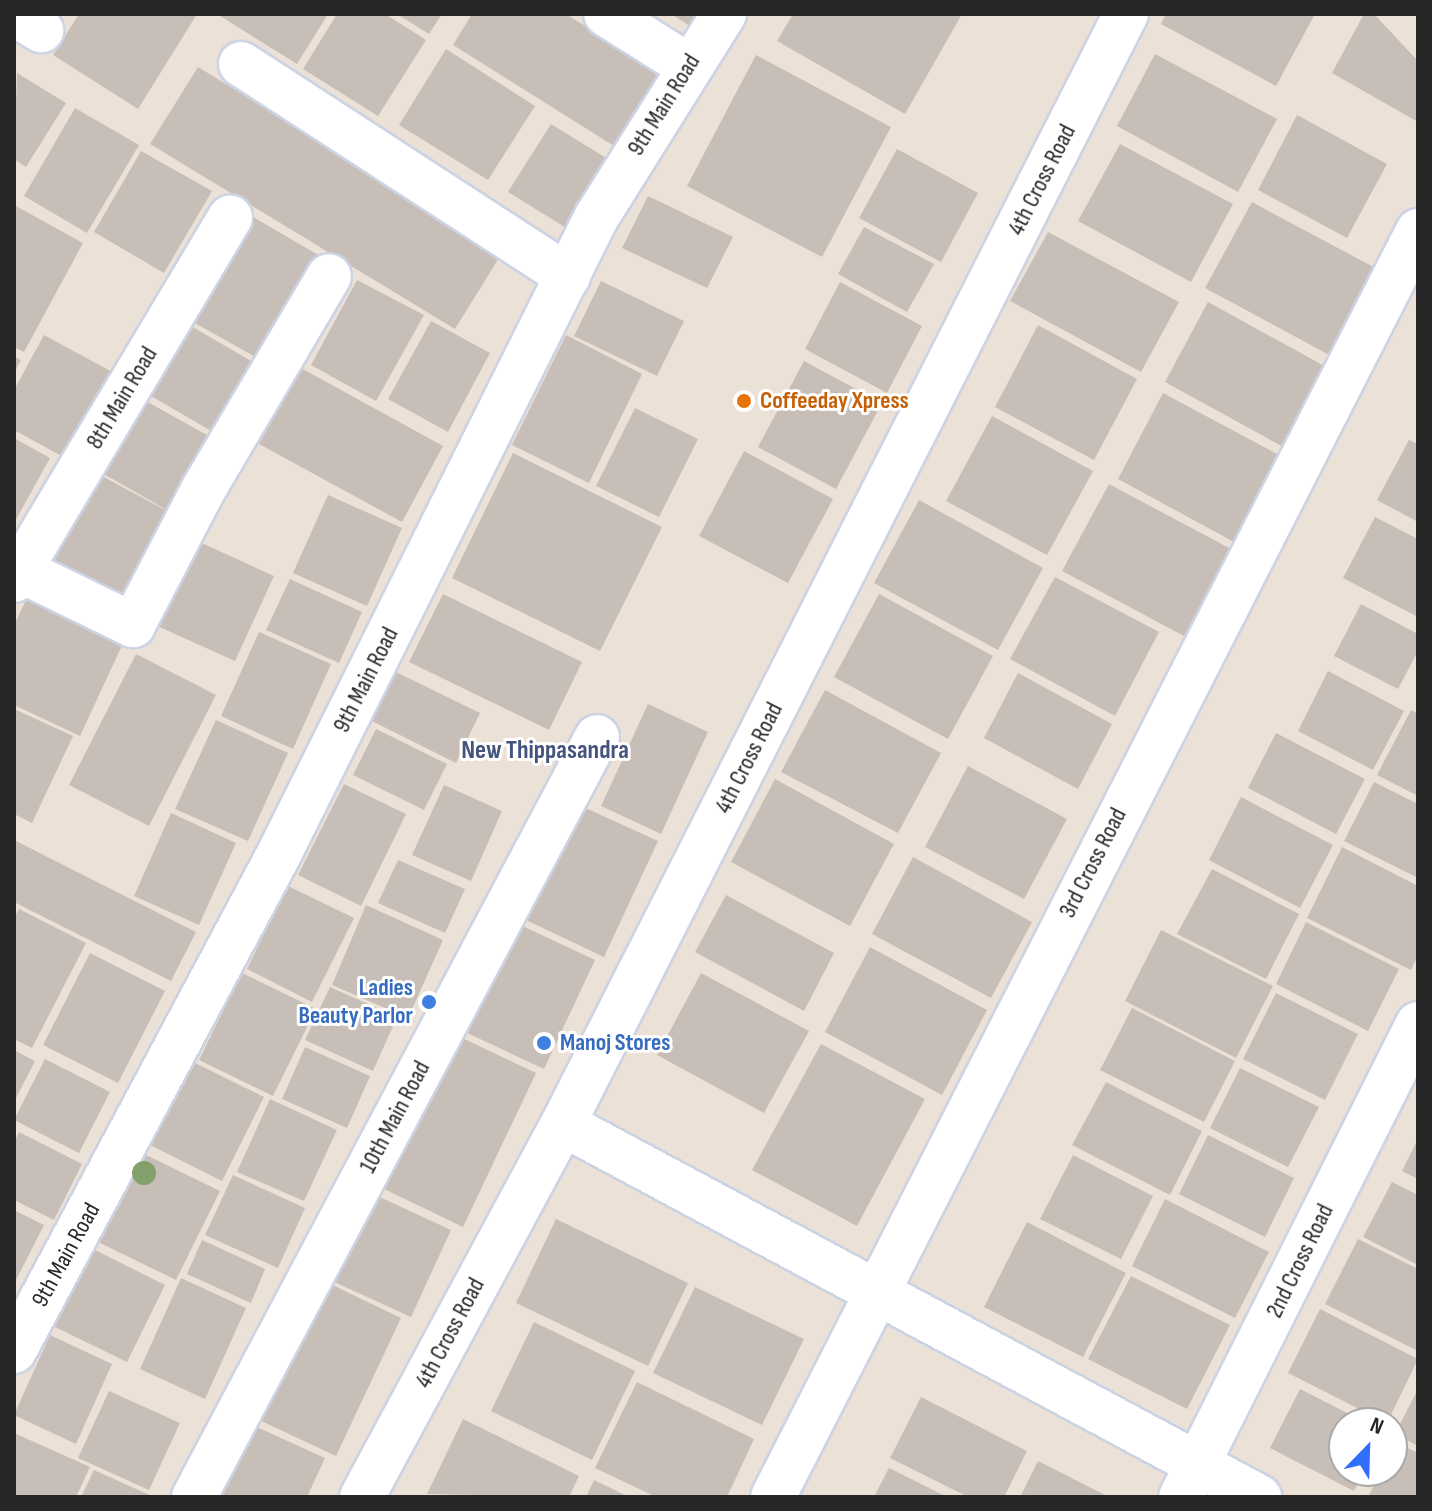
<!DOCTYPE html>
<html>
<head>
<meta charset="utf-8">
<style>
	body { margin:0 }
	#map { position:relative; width:1432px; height:1511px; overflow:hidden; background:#ece1d7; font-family:"Sofia Sans Condensed",sans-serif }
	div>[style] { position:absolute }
	.building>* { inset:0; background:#c7beb7 }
	.roads { filter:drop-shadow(2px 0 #ccd3e3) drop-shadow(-2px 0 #ccd3e3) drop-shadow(0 2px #ccd3e3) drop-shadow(0 -2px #ccd3e3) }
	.minor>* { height:44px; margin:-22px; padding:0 22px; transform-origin:22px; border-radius:22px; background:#fff }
	.trees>* { width:24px; height:24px; margin:-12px; border-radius:50%; background:#83a06b }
	.dots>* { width:22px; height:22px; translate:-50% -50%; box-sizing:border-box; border:4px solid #fff; border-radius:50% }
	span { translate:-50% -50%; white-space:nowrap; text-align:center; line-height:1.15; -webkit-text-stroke:6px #fff; paint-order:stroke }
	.street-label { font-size:24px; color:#272727 }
	.food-label { font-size:24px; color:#c56008; font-weight:700 }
	.left { translate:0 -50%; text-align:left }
	.shop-label { font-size:24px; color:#366cbe; font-weight:700 }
	.right { translate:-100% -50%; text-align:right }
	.neighbourhood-label { font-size:26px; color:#44547c; font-weight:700 }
	.frame { position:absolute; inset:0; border:16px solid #272727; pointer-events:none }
	.north { position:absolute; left:1328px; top:1407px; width:80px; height:80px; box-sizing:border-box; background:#fff; border:2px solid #a9a9a9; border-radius:50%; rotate:23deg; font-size:22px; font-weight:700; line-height:32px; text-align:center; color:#272727 }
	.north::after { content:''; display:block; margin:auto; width:28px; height:36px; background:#316dff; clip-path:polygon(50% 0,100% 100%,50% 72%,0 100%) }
</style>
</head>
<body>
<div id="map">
	<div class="building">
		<i style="clip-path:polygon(79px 14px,197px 14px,138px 109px,53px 55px)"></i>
		<i style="clip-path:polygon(217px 14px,328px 14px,297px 64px)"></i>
		<i style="clip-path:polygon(337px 14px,385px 14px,426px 40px,378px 116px,303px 69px)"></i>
		<i style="clip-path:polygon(397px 14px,442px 14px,429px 34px)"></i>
		<i style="clip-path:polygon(472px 14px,566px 14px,660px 73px,614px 146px,453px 45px)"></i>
		<i style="clip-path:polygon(671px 14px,700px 14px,692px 27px)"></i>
		<i style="clip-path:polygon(793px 14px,962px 14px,905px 114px,777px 41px)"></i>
		<i style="clip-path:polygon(1166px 14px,1315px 14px,1276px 86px,1161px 24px)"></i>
		<i style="clip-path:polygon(1364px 14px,1374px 14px,1418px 61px,1418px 122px,1332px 73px)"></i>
		<i style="clip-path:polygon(446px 49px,535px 106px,488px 180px,399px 125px)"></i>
		<i style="clip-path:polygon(1155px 54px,1277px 119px,1238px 192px,1117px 126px)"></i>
		<i style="clip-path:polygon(756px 55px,891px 127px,822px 257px,687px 186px)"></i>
		<i style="clip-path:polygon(198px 67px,502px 253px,455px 329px,150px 144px)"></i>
		<i style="clip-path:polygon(17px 73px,66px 103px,26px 167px,14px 159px)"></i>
		<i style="clip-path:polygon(75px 108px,139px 145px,87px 233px,24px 196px)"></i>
		<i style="clip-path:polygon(1297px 115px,1387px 164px,1347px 238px,1258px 190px)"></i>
		<i style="clip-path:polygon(551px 124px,611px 161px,568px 229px,508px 192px)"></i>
		<i style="clip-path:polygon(1120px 144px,1233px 204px,1191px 282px,1078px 221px)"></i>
		<i style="clip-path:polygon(897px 149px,978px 193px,941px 262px,859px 218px)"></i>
		<i style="clip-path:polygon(141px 151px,212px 191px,164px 273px,94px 232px)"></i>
		<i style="clip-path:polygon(648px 196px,733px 237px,707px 288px,622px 248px)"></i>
		<i style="clip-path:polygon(1252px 202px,1379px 270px,1333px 357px,1205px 288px)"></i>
		<i style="clip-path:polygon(14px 205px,83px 243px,24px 352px,14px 347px)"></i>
		<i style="clip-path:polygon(253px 217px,320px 256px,261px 360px,193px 322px)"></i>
		<i style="clip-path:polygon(864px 227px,934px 264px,907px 312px,838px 274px)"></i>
		<i style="clip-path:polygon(1048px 232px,1179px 302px,1141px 372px,1010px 301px)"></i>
		<i style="clip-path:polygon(357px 280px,424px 315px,376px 401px,311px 365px)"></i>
		<i style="clip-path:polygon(601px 281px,684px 321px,657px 376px,574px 336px)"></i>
		<i style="clip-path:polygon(840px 282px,922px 326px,887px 393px,805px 349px)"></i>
		<i style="clip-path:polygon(1208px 302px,1328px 368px,1285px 448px,1165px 382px)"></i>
		<i style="clip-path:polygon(431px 321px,490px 353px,448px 432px,388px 399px)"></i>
		<i style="clip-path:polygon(184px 322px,260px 366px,220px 436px,144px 392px)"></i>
		<i style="clip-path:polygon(1038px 325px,1137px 379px,1094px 460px,995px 407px)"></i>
		<i style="clip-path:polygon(44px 335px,114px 373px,67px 459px,14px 430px,14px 390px)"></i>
		<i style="clip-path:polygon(566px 335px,642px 374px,589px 483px,512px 445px)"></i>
		<i style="clip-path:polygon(14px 356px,21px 360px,14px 373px)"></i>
		<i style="clip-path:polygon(804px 361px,882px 403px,836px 489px,758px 447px)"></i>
		<i style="clip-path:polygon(301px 368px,443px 446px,402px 522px,259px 444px)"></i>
		<i style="clip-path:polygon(1163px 393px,1281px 456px,1234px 542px,1118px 479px)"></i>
		<i style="clip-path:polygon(144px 400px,216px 440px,174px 514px,102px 473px)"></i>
		<i style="clip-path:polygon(635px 408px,698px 439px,659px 517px,596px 486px)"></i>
		<i style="clip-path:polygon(992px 416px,1093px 471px,1047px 555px,946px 501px)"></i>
		<i style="clip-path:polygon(14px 438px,50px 458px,14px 523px)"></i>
		<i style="clip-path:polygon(1409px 440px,1418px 444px,1418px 522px,1377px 500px)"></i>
		<i style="clip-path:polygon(744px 451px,833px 499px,788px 583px,699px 536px)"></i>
		<i style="clip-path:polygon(513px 453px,662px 527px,600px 651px,452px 578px)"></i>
		<i style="clip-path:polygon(100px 475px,173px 514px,124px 606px,51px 567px)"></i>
		<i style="clip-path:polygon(1109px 484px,1231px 549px,1184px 636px,1062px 571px)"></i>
		<i style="clip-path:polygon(328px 495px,402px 528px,367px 606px,293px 573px)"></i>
		<i style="clip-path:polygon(919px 500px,1043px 568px,998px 650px,874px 583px)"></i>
		<i style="clip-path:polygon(1375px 517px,1418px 539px,1418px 617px,1343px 578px)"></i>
		<i style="clip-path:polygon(195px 540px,274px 576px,235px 661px,155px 625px)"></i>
		<i style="clip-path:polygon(1055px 577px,1159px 632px,1115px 716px,1010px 659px)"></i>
		<i style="clip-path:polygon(290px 579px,362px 612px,339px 663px,266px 630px)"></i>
		<i style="clip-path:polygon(29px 594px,125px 639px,80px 736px,14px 705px,14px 625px)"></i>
		<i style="clip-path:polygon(443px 594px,582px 662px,549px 730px,409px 662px)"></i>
		<i style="clip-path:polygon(879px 594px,993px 656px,948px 739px,834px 677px)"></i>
		<i style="clip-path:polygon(1361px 604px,1418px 634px,1418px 651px,1398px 689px,1334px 656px)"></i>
		<i style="clip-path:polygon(259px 632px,331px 664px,293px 749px,221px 716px)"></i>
		<i style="clip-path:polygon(136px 654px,216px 695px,149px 826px,69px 785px)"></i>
		<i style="clip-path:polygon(1328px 671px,1404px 711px,1373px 770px,1298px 731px)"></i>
		<i style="clip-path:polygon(396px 672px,480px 713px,456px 763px,372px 721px)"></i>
		<i style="clip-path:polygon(1018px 673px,1112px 724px,1078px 789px,984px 738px)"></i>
		<i style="clip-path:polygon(825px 690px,941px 753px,898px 833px,781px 772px)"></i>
		<i style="clip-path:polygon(648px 704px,708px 732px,661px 834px,601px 806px)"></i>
		<i style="clip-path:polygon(14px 709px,73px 736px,32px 823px,14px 814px)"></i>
		<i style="clip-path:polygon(1411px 710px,1418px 714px,1418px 796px,1377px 775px)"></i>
		<i style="clip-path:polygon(216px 720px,288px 753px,248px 841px,175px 809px)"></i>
		<i style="clip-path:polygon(376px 729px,447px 764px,424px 810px,353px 775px)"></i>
		<i style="clip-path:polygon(1276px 733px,1365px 779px,1336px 834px,1248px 788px)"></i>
		<i style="clip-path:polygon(968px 766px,1067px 819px,1024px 899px,925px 847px)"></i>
		<i style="clip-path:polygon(775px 779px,894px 844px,850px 926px,731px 862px)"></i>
		<i style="clip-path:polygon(1374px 782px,1418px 804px,1418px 878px,1344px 841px)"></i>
		<i style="clip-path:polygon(344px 784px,406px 814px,361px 906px,298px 875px)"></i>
		<i style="clip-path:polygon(444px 785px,502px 811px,471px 881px,412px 855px)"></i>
		<i style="clip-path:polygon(1241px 797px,1333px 845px,1300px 908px,1209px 860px)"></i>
		<i style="clip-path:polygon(579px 805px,658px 841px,604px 957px,526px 920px)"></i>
		<i style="clip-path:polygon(171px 813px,236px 843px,199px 925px,134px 896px)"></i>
		<i style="clip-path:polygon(14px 840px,196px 932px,171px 981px,14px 902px)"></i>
		<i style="clip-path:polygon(1342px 847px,1418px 886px,1418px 955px,1411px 970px,1307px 918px)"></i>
		<i style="clip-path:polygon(913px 857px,1032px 922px,991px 998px,872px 934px)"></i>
		<i style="clip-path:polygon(398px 860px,465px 889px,445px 933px,378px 903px)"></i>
		<i style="clip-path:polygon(1212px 869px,1299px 914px,1266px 979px,1177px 934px)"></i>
		<i style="clip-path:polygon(288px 886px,354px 918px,312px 1002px,247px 969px)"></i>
		<i style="clip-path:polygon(726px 895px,834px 953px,804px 1011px,695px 952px)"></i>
		<i style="clip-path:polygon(366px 905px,443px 940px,408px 1018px,332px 985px)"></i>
		<i style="clip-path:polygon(19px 909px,86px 943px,32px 1048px,14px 1039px,14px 918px)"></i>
		<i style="clip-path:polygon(1306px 922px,1399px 969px,1368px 1031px,1276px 984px)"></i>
		<i style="clip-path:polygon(516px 923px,595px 960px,544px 1069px,465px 1032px)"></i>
		<i style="clip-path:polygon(1161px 930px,1273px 986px,1236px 1058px,1125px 1001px)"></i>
		<i style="clip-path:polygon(870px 947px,987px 1010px,942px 1095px,825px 1032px)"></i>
		<i style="clip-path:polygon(90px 953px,165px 991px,118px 1083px,43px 1045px)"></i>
		<i style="clip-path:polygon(242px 973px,316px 1009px,273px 1096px,199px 1060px)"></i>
		<i style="clip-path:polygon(701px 973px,809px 1031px,764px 1113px,657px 1055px)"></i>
		<i style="clip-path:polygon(330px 987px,397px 1017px,373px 1071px,305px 1040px)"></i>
		<i style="clip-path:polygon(1276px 993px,1358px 1034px,1325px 1100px,1243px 1059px)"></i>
		<i style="clip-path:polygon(1132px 1008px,1235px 1061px,1204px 1122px,1100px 1070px)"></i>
		<i style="clip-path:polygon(454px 1034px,536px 1073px,463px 1227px,382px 1188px)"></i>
		<i style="clip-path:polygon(821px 1044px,925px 1099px,857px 1226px,752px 1170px)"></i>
		<i style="clip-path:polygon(305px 1047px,370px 1076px,347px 1128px,282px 1099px)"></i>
		<i style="clip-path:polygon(14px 1050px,35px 1061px,14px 1102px)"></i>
		<i style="clip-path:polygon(45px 1059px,110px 1092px,79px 1153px,14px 1120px)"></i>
		<i style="clip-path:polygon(189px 1060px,264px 1097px,222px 1181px,148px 1144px)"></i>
		<i style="clip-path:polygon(1240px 1068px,1319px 1107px,1288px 1167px,1210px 1128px)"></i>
		<i style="clip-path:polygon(1106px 1082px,1202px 1131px,1170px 1195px,1072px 1145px)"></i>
		<i style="clip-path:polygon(270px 1099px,337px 1130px,304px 1201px,237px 1172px)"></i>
		<i style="clip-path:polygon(19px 1132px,82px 1164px,54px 1220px,14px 1200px,14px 1143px)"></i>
		<i style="clip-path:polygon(1208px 1135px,1294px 1178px,1265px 1237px,1179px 1194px)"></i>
		<i style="clip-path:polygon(1418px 1139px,1418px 1179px,1402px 1171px)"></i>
		<i style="clip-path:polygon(142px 1153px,220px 1191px,176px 1280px,98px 1242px)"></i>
		<i style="clip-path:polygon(1073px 1155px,1153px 1196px,1121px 1259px,1040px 1219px)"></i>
		<i style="clip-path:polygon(233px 1175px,305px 1208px,278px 1268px,205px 1235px)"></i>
		<i style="clip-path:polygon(1392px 1182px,1418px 1195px,1418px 1265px,1363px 1237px)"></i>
		<i style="clip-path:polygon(371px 1193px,451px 1230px,411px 1317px,330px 1280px)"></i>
		<i style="clip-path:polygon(1165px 1199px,1269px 1252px,1235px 1318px,1132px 1266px)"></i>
		<i style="clip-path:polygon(14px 1210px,44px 1225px,14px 1284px)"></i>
		<i style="clip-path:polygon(556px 1219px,688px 1283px,648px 1366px,516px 1303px)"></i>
		<i style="clip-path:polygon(1027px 1222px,1126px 1273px,1083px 1357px,984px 1307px)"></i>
		<i style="clip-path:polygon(1358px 1239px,1418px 1269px,1418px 1351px,1325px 1304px)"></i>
		<i style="clip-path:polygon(202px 1240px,265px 1269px,251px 1303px,187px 1274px)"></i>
		<i style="clip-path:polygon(89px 1247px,165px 1285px,127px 1362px,51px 1325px)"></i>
		<i style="clip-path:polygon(1131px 1276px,1230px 1325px,1187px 1409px,1088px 1359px)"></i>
		<i style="clip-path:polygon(181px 1278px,246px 1308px,205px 1399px,140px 1369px)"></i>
		<i style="clip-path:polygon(322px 1280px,401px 1318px,336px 1456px,257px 1419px)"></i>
		<i style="clip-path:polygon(695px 1287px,804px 1339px,762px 1425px,653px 1373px)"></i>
		<i style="clip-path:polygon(1320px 1309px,1418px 1359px,1387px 1423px,1288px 1373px)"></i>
		<i style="clip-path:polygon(534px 1322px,635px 1371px,592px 1460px,491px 1411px)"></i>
		<i style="clip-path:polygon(50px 1335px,112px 1364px,76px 1444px,14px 1415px)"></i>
		<i style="clip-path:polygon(637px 1382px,754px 1439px,727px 1497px,656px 1497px,595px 1468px)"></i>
		<i style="clip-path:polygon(1300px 1389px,1367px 1423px,1344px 1423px,1344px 1471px,1364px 1471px,1354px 1491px,1270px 1448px)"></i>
		<i style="clip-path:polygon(1418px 1389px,1418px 1446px,1395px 1434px)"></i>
		<i style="clip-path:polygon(109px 1391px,180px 1423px,149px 1490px,78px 1458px)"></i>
		<i style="clip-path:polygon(921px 1397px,1027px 1451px,1004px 1497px,968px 1497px,890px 1458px)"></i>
		<i style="clip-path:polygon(463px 1419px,579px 1476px,569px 1497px,427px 1494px)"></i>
		<i style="clip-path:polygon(248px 1423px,325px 1458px,307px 1497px,214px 1497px)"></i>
		<i style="clip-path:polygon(14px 1433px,90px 1467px,76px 1497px,14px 1497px)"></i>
		<i style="clip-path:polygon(1395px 1442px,1418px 1453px,1418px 1497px,1368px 1497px,1381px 1471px,1392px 1471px)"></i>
		<i style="clip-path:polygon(1038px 1461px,1109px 1497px,1020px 1497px)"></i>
		<i style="clip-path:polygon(889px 1468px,947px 1497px,874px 1497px)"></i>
		<i style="clip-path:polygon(94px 1470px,154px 1497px,81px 1497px)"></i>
		<i style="clip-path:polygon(594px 1480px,629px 1497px,586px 1497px)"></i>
	</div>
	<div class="roads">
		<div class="minor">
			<i style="left:15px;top:14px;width:31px;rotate:32deg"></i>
			<i style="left:606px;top:14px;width:96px;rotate:32.2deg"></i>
			<i style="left:241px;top:64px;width:390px;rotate:33deg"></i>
			<i style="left:20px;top:570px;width:126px;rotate:26deg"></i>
			<i style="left:133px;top:625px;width:152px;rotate:-62.6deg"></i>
			<i style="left:203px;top:490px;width:248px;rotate:-59.5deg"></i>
			<i style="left:14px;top:580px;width:422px;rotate:-59.2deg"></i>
			<i style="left:563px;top:1124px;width:790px;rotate:28.19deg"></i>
			<i style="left:14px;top:1351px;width:561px;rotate:-61.93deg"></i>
			<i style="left:278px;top:856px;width:713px;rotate:-63.51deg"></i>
			<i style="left:596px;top:218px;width:241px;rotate:-57.9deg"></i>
			<i style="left:194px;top:1497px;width:860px;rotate:-62.06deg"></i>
			<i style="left:362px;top:1497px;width:424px;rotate:-61.7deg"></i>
			<i style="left:563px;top:1124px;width:1245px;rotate:-63.11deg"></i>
			<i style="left:773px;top:1497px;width:1421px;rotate:-63deg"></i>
			<i style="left:1181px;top:1497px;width:529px;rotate:-63.39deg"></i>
		</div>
	</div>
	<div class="trees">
		<i style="left:144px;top:1173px"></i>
	</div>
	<div class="dots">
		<i style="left:744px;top:401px;background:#e8710a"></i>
		<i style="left:429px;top:1002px;background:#3f7fe0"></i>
		<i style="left:544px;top:1043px;background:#3f7fe0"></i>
	</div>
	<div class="street-label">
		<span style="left:664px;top:105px;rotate:-58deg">9th Main Road</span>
		<span style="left:1042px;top:180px;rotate:-63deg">4th Cross Road</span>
		<span style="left:122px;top:398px;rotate:-59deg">8th Main Road</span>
		<span style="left:366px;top:680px;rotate:-63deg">9th Main Road</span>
		<span style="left:749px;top:758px;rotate:-63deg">4th Cross Road</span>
		<span style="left:1093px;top:863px;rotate:-63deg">3rd Cross Road</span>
		<span style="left:395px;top:1117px;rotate:-62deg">10th Main Road</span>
		<span style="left:66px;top:1255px;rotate:-61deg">9th Main Road</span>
		<span style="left:1300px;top:1261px;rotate:-64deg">2nd Cross Road</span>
		<span style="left:450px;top:1333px;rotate:-62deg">4th Cross Road</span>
	</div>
	<div class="food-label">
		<span class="left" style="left:760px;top:401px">Coffeeday Xpress</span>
	</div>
	<div class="shop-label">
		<span class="right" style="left:413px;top:1002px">Ladies<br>Beauty Parlor</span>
		<span class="left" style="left:560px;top:1043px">Manoj Stores</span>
	</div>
	<div class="neighbourhood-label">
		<span style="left:545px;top:751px">New Thippasandra</span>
	</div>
	<div class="frame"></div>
	<div class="north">N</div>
</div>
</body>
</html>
